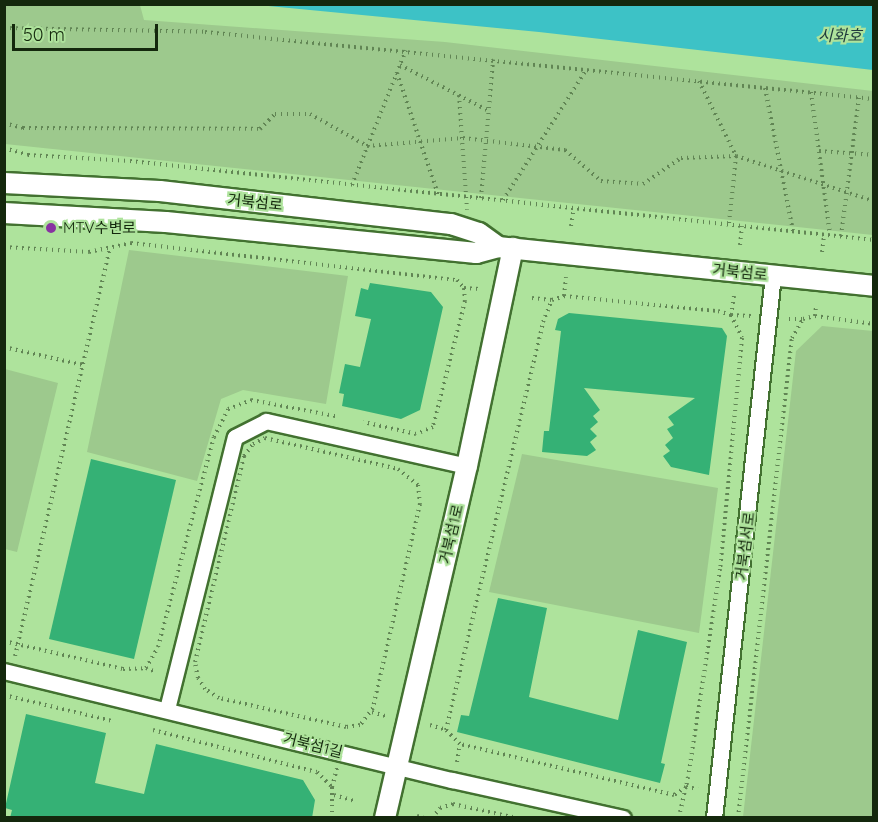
<!DOCTYPE html>
<html>
<head>
<meta charset="utf-8">
<style>
	body { margin:0 }
	#map { position:relative; width:878px; height:822px; overflow:hidden; background:#aee39c; font-family:Quicksand,"Noto Sans KR",sans-serif }
	div>[style] { position:absolute }
	.green>* { inset:0; background:#9dc98d }
	.water>* { inset:0; background:#3dc2c6 }
	.building>* { inset:0; background:#35b175 }
	.path>* { height:4px; margin-top:-2px; transform-origin:0; background:repeating-linear-gradient(90deg,#618554 0 1.5px,transparent 0 6px) }
	.roads { filter:drop-shadow(2px 0 #427130) drop-shadow(-2px 0 #427130) drop-shadow(0 2px #427130) drop-shadow(0 -2px #427130) }
	.minor>* { height:15px; margin:-7.5px; padding:0 7.5px; transform-origin:7.5px; border-radius:7.5px; background:#fff }
	.tertiary>* { height:20px; margin:-10px; padding:0 10px; transform-origin:10px; border-radius:10px; background:#fff }
	.dots>* { width:16px; height:16px; translate:-50% -50%; box-sizing:border-box; border:3px solid #aee39c; border-radius:50% }
	span { translate:-50% -50%; white-space:nowrap; text-align:center; line-height:1.15; -webkit-text-stroke:4.5px #aee39c; paint-order:stroke }
	.street-label { font-size:15px; color:#14280d }
	.poi-label { font-size:15px; color:#14280d }
	.left { translate:0 -50%; text-align:left }
	.water-label { font-size:16px; color:#1f3b3c; font-style:italic }
	.frame { position:absolute; inset:0; border:6px solid #14280d; pointer-events:none }
	.scale { position:absolute; left:12px; top:24px; width:146px; height:27px; box-sizing:border-box; border:3px solid #14280d; border-top:0; padding-left:8px; font-size:18px; line-height:21px; white-space:nowrap; color:#14280d; -webkit-text-stroke:4px #aee39c; paint-order:stroke }
</style>
</head>
<body>
<div id="map">
	<div class="green">
		<i style="clip-path:polygon(5px 4px,140px 5px,144px 20px,445px 42px,873px 91px,873px 235px,5px 144px)"></i>
		<i style="clip-path:polygon(129px 250px,348px 276px,326px 404px,243px 390px,221px 399px,197px 481px,87px 452px)"></i>
		<i style="clip-path:polygon(822px 326px,873px 331px,873px 817px,743px 817px,796px 351px)"></i>
		<i style="clip-path:polygon(5px 369px,58px 383px,17px 552px,5px 549px)"></i>
		<i style="clip-path:polygon(522px 454px,718px 488px,699px 633px,489px 592px)"></i>
	</div>
	<div class="water">
		<i style="clip-path:polygon(258px 5px,873px 5px,873px 70px,539px 32px)"></i>
	</div>
	<div class="building">
		<i style="clip-path:polygon(370px 283px,431px 292px,443px 307px,420px 410px,401px 419px,342px 406px,344px 394px,339px 393px,345px 364px,360px 367px,371px 319px,355px 316px,361px 288px,368px 290px)"></i>
		<i style="clip-path:polygon(569px 313px,722px 328px,727px 336px,709px 475px,671px 467px,663px 456px,670px 451px,665px 445px,673px 438px,667px 429px,674px 425px,668px 417px,695px 398px,584px 388px,600px 410px,593px 416px,598px 422px,590px 429px,597px 436px,590px 442px,596px 450px,587px 456px,542px 452px,544px 431px,549px 431px,561px 331px,555px 330px,558px 319px)"></i>
		<i style="clip-path:polygon(91px 459px,176px 480px,134px 659px,49px 639px)"></i>
		<i style="clip-path:polygon(498px 598px,547px 608px,529px 697px,618px 720px,638px 630px,687px 642px,661px 763px,665px 764px,660px 783px,457px 732px,461px 715px,469px 716px)"></i>
		<i style="clip-path:polygon(26px 714px,106px 733px,95px 783px,144px 794px,156px 744px,303px 780px,315px 800px,312px 818px,10px 818px,12px 810px,5px 808px)"></i>
	</div>
	<div class="path">
		<i style="left:4px;top:28px;width:201px;rotate:1.1deg"></i>
		<i style="left:205px;top:32px;width:672px;rotate:5.72deg"></i>
		<i style="left:400px;top:65px;width:100px;rotate:27.3deg"></i>
		<i style="left:397px;top:73px;width:128px;rotate:71.3deg"></i>
		<i style="left:699px;top:81px;width:84px;rotate:63.7deg"></i>
		<i style="left:736px;top:156px;width:68px;rotate:95.9deg"></i>
		<i style="left:765px;top:88px;width:146px;rotate:78.9deg"></i>
		<i style="left:811px;top:92px;width:144px;rotate:82.4deg"></i>
		<i style="left:459px;top:95px;width:115px;rotate:86deg"></i>
		<i style="left:4px;top:123px;width:20px;rotate:15deg"></i>
		<i style="left:23px;top:128px;width:237px;rotate:0.2deg"></i>
		<i style="left:260px;top:129px;width:21px;rotate:-45deg"></i>
		<i style="left:275px;top:114px;width:35px"></i>
		<i style="left:310px;top:114px;width:65px;rotate:29.3deg"></i>
		<i style="left:367px;top:146px;width:96px;rotate:-4.8deg"></i>
		<i style="left:463px;top:138px;width:103px;rotate:6.7deg"></i>
		<i style="left:565px;top:150px;width:48px;rotate:40.7deg"></i>
		<i style="left:601px;top:181px;width:42px;rotate:4.1deg"></i>
		<i style="left:643px;top:184px;width:46px;rotate:-34.4deg"></i>
		<i style="left:681px;top:158px;width:55px;rotate:-2.1deg"></i>
		<i style="left:736px;top:156px;width:145px;rotate:18.1deg"></i>
		<i style="left:4px;top:148px;width:25px;rotate:16deg"></i>
		<i style="left:28px;top:155px;width:102px;rotate:3.4deg"></i>
		<i style="left:130px;top:161px;width:748px;rotate:6.06deg"></i>
		<i style="left:819px;top:151px;width:55px;rotate:4.2deg"></i>
		<i style="left:352px;top:185px;width:145px;rotate:-68.2deg"></i>
		<i style="left:481px;top:198px;width:139px;rotate:-85deg"></i>
		<i style="left:503px;top:200px;width:154px;rotate:-57.4deg"></i>
		<i style="left:571px;top:226px;width:18px;rotate:-81deg"></i>
		<i style="left:841px;top:236px;width:140px;rotate:-82.6deg"></i>
		<i style="left:740px;top:245px;width:19px;rotate:-84deg"></i>
		<i style="left:4px;top:247px;width:85px;rotate:3.4deg"></i>
		<i style="left:89px;top:252px;width:43px;rotate:-12.1deg"></i>
		<i style="left:131px;top:243px;width:328px;rotate:6.5deg"></i>
		<i style="left:457px;top:280px;width:11px;rotate:49deg"></i>
		<i style="left:464px;top:288px;width:13px;rotate:86deg"></i>
		<i style="left:465px;top:301px;width:130px;rotate:104.3deg"></i>
		<i style="left:433px;top:427px;width:18px;rotate:158deg"></i>
		<i style="left:416px;top:434px;width:54px;rotate:-167.2deg"></i>
		<i style="left:822px;top:252px;width:17px;rotate:-83deg"></i>
		<i style="left:464px;top:288px;width:16px;rotate:4deg"></i>
		<i style="left:564px;top:296px;width:155px;rotate:5.6deg"></i>
		<i style="left:718px;top:311px;width:14px;rotate:17deg"></i>
		<i style="left:731px;top:315px;width:25px;rotate:64deg"></i>
		<i style="left:742px;top:338px;width:232px;rotate:95.4deg"></i>
		<i style="left:720px;top:569px;width:210px;rotate:98.7deg"></i>
		<i style="left:688px;top:777px;width:10px;rotate:101deg"></i>
		<i style="left:686px;top:787px;width:14px;rotate:146deg"></i>
		<i style="left:674px;top:795px;width:220px;rotate:-166.6deg"></i>
		<i style="left:460px;top:744px;width:20px;rotate:-135deg"></i>
		<i style="left:446px;top:730px;width:419px;rotate:-76.6deg"></i>
		<i style="left:543px;top:322px;width:24px;rotate:-68deg"></i>
		<i style="left:552px;top:300px;width:13px;rotate:-18deg"></i>
		<i style="left:564px;top:296px;width:19px;rotate:-84deg"></i>
		<i style="left:734px;top:296px;width:19px;rotate:99deg"></i>
		<i style="left:731px;top:315px;width:20px;rotate:3deg"></i>
		<i style="left:532px;top:298px;width:20px;rotate:6deg"></i>
		<i style="left:815px;top:316px;width:9px;rotate:-84deg"></i>
		<i style="left:789px;top:319px;width:14px"></i>
		<i style="left:4px;top:347px;width:81px;rotate:12.8deg"></i>
		<i style="left:265px;top:438px;width:137px;rotate:13.1deg"></i>
		<i style="left:398px;top:469px;width:26px;rotate:39deg"></i>
		<i style="left:418px;top:485px;width:19px;rotate:84deg"></i>
		<i style="left:420px;top:504px;width:209px;rotate:103deg"></i>
		<i style="left:373px;top:708px;width:21px;rotate:127deg"></i>
		<i style="left:360px;top:725px;width:14px;rotate:172deg"></i>
		<i style="left:346px;top:727px;width:130px;rotate:-167.1deg"></i>
		<i style="left:219px;top:698px;width:17px;rotate:-147deg"></i>
		<i style="left:205px;top:689px;width:13px;rotate:-122deg"></i>
		<i style="left:198px;top:678px;width:16px;rotate:-101deg"></i>
		<i style="left:195px;top:662px;width:212px;rotate:-76.6deg"></i>
		<i style="left:244px;top:456px;width:15px;rotate:-53deg"></i>
		<i style="left:253px;top:444px;width:13px;rotate:-27deg"></i>
		<i style="left:4px;top:641px;width:122px;rotate:13.2deg"></i>
		<i style="left:123px;top:669px;width:23px;rotate:-2deg"></i>
		<i style="left:146px;top:668px;width:24px;rotate:-60deg"></i>
		<i style="left:158px;top:647px;width:217px;rotate:-75.1deg"></i>
		<i style="left:214px;top:437px;width:31px;rotate:-63deg"></i>
		<i style="left:228px;top:409px;width:25px;rotate:-21deg"></i>
		<i style="left:251px;top:400px;width:86px;rotate:10.8deg"></i>
		<i style="left:15px;top:656px;width:419px;rotate:-76.9deg"></i>
		<i style="left:146px;top:668px;width:11px;rotate:22deg"></i>
		<i style="left:4px;top:695px;width:111px;rotate:13.5deg"></i>
		<i style="left:372px;top:712px;width:14px;rotate:17deg"></i>
		<i style="left:430px;top:725px;width:17px;rotate:17deg"></i>
		<i style="left:153px;top:730px;width:169px;rotate:14.4deg"></i>
		<i style="left:317px;top:772px;width:21px;rotate:45deg"></i>
		<i style="left:332px;top:787px;width:31px;rotate:90deg"></i>
		<i style="left:457px;top:762px;width:18px;rotate:-81deg"></i>
		<i style="left:332px;top:787px;width:20px;rotate:-75deg"></i>
		<i style="left:334px;top:795px;width:22px;rotate:16deg"></i>
		<i style="left:680px;top:812px;width:26px;rotate:-77deg"></i>
		<i style="left:686px;top:787px;width:12px;rotate:9deg"></i>
		<i style="left:417px;top:816px;width:7px;rotate:16deg"></i>
		<i style="left:432px;top:818px;width:13px;rotate:-51deg"></i>
		<i style="left:440px;top:808px;width:14px;rotate:-17deg"></i>
		<i style="left:453px;top:804px;width:66px;rotate:12.3deg"></i>
		<i style="left:738px;top:818px;width:483px;rotate:-83.6deg"></i>
		<i style="left:792px;top:338px;width:22px;rotate:-60deg"></i>
		<i style="left:803px;top:319px;width:12px;rotate:-14deg"></i>
		<i style="left:815px;top:316px;width:60px;rotate:7.7deg"></i>
	</div>
	<div class="roads">
		<div class="minor">
			<i style="left:4px;top:671px;width:461px;rotate:13.7deg"></i>
			<i style="left:452px;top:780px;width:175px;rotate:12.5deg"></i>
			<i style="left:167px;top:709px;width:280px;rotate:-76deg"></i>
			<i style="left:235px;top:437px;width:35px;rotate:-27deg"></i>
			<i style="left:266px;top:421px;width:206px;rotate:12.6deg"></i>
			<i style="left:714px;top:818px;width:546px;rotate:-83.8deg"></i>
		</div>
		<div class="tertiary">
			<i style="left:4px;top:183px;width:156px;rotate:2.9deg"></i>
			<i style="left:160px;top:191px;width:293px;rotate:6.5deg"></i>
			<i style="left:451px;top:224px;width:29px;rotate:18deg"></i>
			<i style="left:479px;top:233px;width:24px;rotate:36deg"></i>
			<i style="left:4px;top:213px;width:162px;rotate:3.2deg"></i>
			<i style="left:166px;top:222px;width:312px;rotate:5.7deg"></i>
			<i style="left:476px;top:253px;width:23px;rotate:-15deg"></i>
			<i style="left:498px;top:247px;width:378px;rotate:5.9deg"></i>
			<i style="left:385px;top:818px;width:361px;rotate:-76.9deg"></i>
			<i style="left:467px;top:466px;width:223px;rotate:-78.1deg"></i>
		</div>
	</div>
	<div class="dots">
		<i style="left:51px;top:228px;background:#8833a1"></i>
	</div>
	<div class="street-label">
		<span style="left:255px;top:202px;rotate:6deg">거북섬로</span>
		<span style="left:740px;top:272px;rotate:6deg">거북섬로</span>
		<span style="left:451px;top:534px;rotate:-77deg">거북섬1로</span>
		<span style="left:745px;top:546px;rotate:-83deg">거북섬서로</span>
		<span style="left:313px;top:745px;rotate:14deg">거북섬1길</span>
	</div>
	<div class="poi-label">
		<span class="left" style="left:63px;top:228px">MTV수변로</span>
	</div>
	<div class="water-label">
		<span style="left:840px;top:35px">시화호</span>
	</div>
	<div class="frame"></div>
	<div class="scale">50 m</div>
</div>
</body>
</html>
